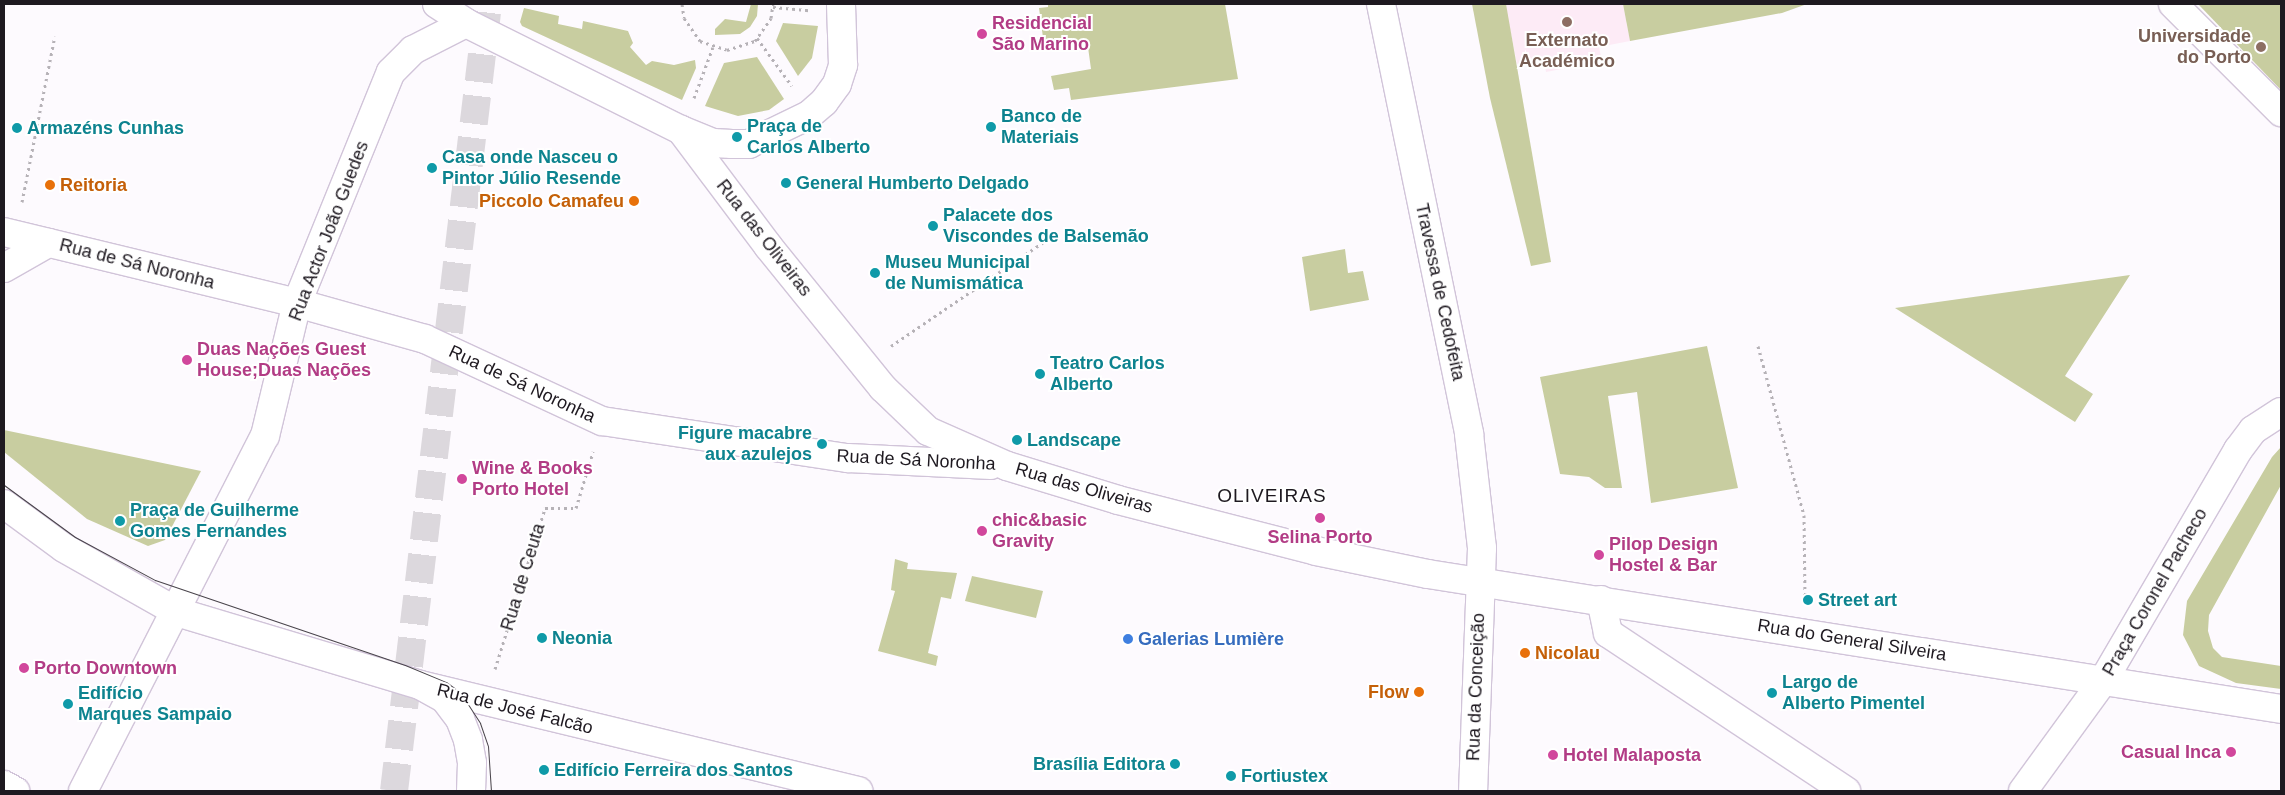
<!DOCTYPE html>
<html>
<head>
<meta charset="utf-8">
<style>
	body { margin:0 }
	#map { position:relative; width:2285px; height:795px; overflow:hidden; background:#fdfafe; font-family:Arial,sans-serif }
	div>[style] { position:absolute }
	.education>* { inset:0; background:#fdebf6 }
	.green>* { inset:0; background:#c8cda0 }
	.secondary-tunnel>* { height:28px; margin-top:-14px; transform-origin:0; background:repeating-linear-gradient(90deg,#dcd8dd 0 28px,transparent 0 42px) }
	.path>* { height:3px; margin-top:-1.5px; transform-origin:0; background:repeating-linear-gradient(90deg,#b6b2b7 0 2.5px,transparent 0 6.5px) }
	.roads { filter:drop-shadow(1px 0 #d1c4d9) drop-shadow(-1px 0 #d1c4d9) drop-shadow(0 1px #d1c4d9) drop-shadow(0 -1px #d1c4d9) }
	.street>* { height:28px; margin:-14px; padding:0 14px; transform-origin:14px; border-radius:14px; background:#fff }
	.secondary>* { height:28px; margin:-14px; padding:0 14px; transform-origin:14px; border-radius:14px; background:#fff }
	.tram>* { height:1px; margin:-0.5px; padding:0 0.5px; transform-origin:0.5px; border-radius:0.5px; background:#49444b }
	.dots>* { width:14px; height:14px; translate:-50% -50%; box-sizing:border-box; border:2px solid #fff; border-radius:50% }
	span { translate:-50% -50%; white-space:nowrap; text-align:center; line-height:1.15; -webkit-text-stroke:4px #fff; paint-order:stroke }
	.hotel-label { font-size:18px; color:#b23c85; font-weight:700 }
	.left { translate:0 -50%; text-align:left }
	.right { translate:-100% -50%; text-align:right }
	.education-label { font-size:18px; color:#785e54; font-weight:700 }
	.culture-label { font-size:18px; color:#0d838f; font-weight:700 }
	.food-label { font-size:18px; color:#c56008; font-weight:700 }
	.street-label { font-size:18px; color:#1e1920 }
	.shop-label { font-size:18px; color:#366cbe; font-weight:700 }
	.neighbourhood-label { font-size:19px; color:#1e1920; letter-spacing:1px }
	.frame { position:absolute; inset:0; border:5px solid #1e1920; pointer-events:none }
</style>
</head>
<body>
<div id="map">
	<div class="education">
		<i style="clip-path:polygon(1505px 4px,1623px 4px,1630px 41px,1599px 47px,1602px 61px,1546px 72px,1544px 59px,1517px 64px)"></i>
	</div>
	<div class="green">
		<i style="clip-path:polygon(751px 4px,758px 4px,757px 16px,750px 27px,740px 34px,715px 35px,715px 29px,725px 19px,746px 22px)"></i>
		<i style="clip-path:polygon(1048px 4px,1225px 4px,1238px 79px,1071px 100px,1069px 88px,1054px 90px,1051px 76px,1091px 69px,1087px 40px,1044px 45px,1039px 8px,1048px 7px)"></i>
		<i style="clip-path:polygon(1472px 4px,1506px 4px,1551px 262px,1531px 266px,1490px 98px)"></i>
		<i style="clip-path:polygon(1623px 4px,1807px 4px,1782px 13px,1630px 41px)"></i>
		<i style="clip-path:polygon(2198px 4px,2281px 4px,2281px 90px)"></i>
		<i style="clip-path:polygon(524px 8px,559px 16px,558px 24px,582px 29px,583px 21px,628px 31px,633px 43px,630px 47px,646px 65px,652px 61px,674px 65px,695px 60px,696px 68px,682px 100px,522px 26px,520px 22px)"></i>
		<i style="clip-path:polygon(783px 23px,818px 26px,812px 58px,798px 76px,776px 41px)"></i>
		<i style="clip-path:polygon(757px 57px,784px 99px,769px 110px,738px 116px,705px 106px,724px 63px)"></i>
		<i style="clip-path:polygon(1345px 249px,1348px 273px,1363px 271px,1369px 300px,1310px 311px,1302px 257px)"></i>
		<i style="clip-path:polygon(2130px 275px,2065px 376px,2093px 394px,2075px 422px,1895px 308px)"></i>
		<i style="clip-path:polygon(1707px 346px,1738px 488px,1651px 503px,1637px 392px,1608px 396px,1622px 488px,1605px 488px,1589px 477px,1560px 474px,1540px 377px)"></i>
		<i style="clip-path:polygon(4px 430px,201px 471px,165px 540px,148px 546px,87px 519px,4px 452px)"></i>
		<i style="clip-path:polygon(2281px 447px,2281px 485px,2209px 615px,2208px 631px,2213px 648px,2222px 657px,2281px 666px,2281px 689px,2236px 683px,2199px 666px,2183px 635px,2187px 601px,2272px 457px)"></i>
		<i style="clip-path:polygon(895px 559px,908px 563px,907px 569px,957px 573px,951px 599px,941px 597px,928px 653px,938px 656px,936px 666px,878px 651px,895px 591px,891px 590px)"></i>
		<i style="clip-path:polygon(972px 576px,1043px 591px,1036px 618px,965px 601px)"></i>
	</div>
	<div class="secondary-tunnel">
		<i style="left:394px;top:791px;width:793px;rotate:-83.19deg"></i>
	</div>
	<div class="path">
		<i style="left:682px;top:4px;width:14px;rotate:82deg"></i>
		<i style="left:684px;top:18px;width:28px;rotate:55deg"></i>
		<i style="left:700px;top:41px;width:28px;rotate:18deg"></i>
		<i style="left:727px;top:50px;width:29px;rotate:-18deg"></i>
		<i style="left:755px;top:41px;width:28px;rotate:-55deg"></i>
		<i style="left:771px;top:18px;width:14px;rotate:-82deg"></i>
		<i style="left:773px;top:7px;width:36px;rotate:5deg"></i>
		<i style="left:757px;top:38px;width:59px;rotate:53.9deg"></i>
		<i style="left:694px;top:98px;width:54px;rotate:-69.6deg"></i>
		<i style="left:22px;top:202px;width:169px;rotate:-78.8deg"></i>
		<i style="left:891px;top:346px;width:186px;rotate:-34.3deg"></i>
		<i style="left:1758px;top:346px;width:175px;rotate:74.8deg"></i>
		<i style="left:1804px;top:515px;width:85px;rotate:89.3deg"></i>
		<i style="left:495px;top:669px;width:169px;rotate:-72.7deg"></i>
		<i style="left:545px;top:508px;width:31px"></i>
		<i style="left:576px;top:508px;width:59px;rotate:-73.1deg"></i>
	</div>
	<div class="roads">
		<div class="street">
			<i style="left:437px;top:4px;width:35px;rotate:33deg"></i>
			<i style="left:466px;top:23px;width:240px;rotate:26.5deg"></i>
			<i style="left:681px;top:130px;width:35px;rotate:22deg"></i>
			<i style="left:713px;top:143px;width:19px;rotate:3deg"></i>
			<i style="left:732px;top:144px;width:17px"></i>
			<i style="left:749px;top:144px;width:67px;rotate:-25.8deg"></i>
			<i style="left:809px;top:115px;width:20px;rotate:-41deg"></i>
			<i style="left:824px;top:102px;width:22px;rotate:-54deg"></i>
			<i style="left:837px;top:84px;width:20px;rotate:-72deg"></i>
			<i style="left:843px;top:65px;width:61px;rotate:-91.9deg"></i>
			<i style="left:1381px;top:4px;width:439px;rotate:78.4deg"></i>
			<i style="left:1469px;top:434px;width:115px;rotate:83.5deg"></i>
			<i style="left:1482px;top:548px;width:243px;rotate:92.1deg"></i>
			<i style="left:2173px;top:4px;width:153px;rotate:45deg"></i>
			<i style="left:681px;top:130px;width:145px;rotate:53.1deg"></i>
			<i style="left:768px;top:246px;width:183px;rotate:51deg"></i>
			<i style="left:883px;top:388px;width:62px;rotate:43.7deg"></i>
			<i style="left:928px;top:431px;width:86px;rotate:23.9deg"></i>
			<i style="left:1007px;top:466px;width:116px;rotate:17deg"></i>
			<i style="left:1118px;top:500px;width:204px;rotate:14.4deg"></i>
			<i style="left:1316px;top:551px;width:114px;rotate:11.6deg"></i>
			<i style="left:1428px;top:574px;width:864px;rotate:8.99deg"></i>
			<i style="left:4px;top:232px;width:301px;rotate:13.6deg"></i>
			<i style="left:297px;top:303px;width:133px;rotate:15.7deg"></i>
			<i style="left:425px;top:339px;width:195px;rotate:24.9deg"></i>
			<i style="left:602px;top:421px;width:249px;rotate:8.6deg"></i>
			<i style="left:848px;top:458px;width:143px;rotate:2.8deg"></i>
			<i style="left:4px;top:268px;width:51px;rotate:-29.6deg"></i>
			<i style="left:1601px;top:600px;width:34px;rotate:78deg"></i>
			<i style="left:1608px;top:633px;width:286px;rotate:33.6deg"></i>
			<i style="left:424px;top:686px;width:447px;rotate:13.6deg"></i>
			<i style="left:4px;top:785px;width:13px;rotate:29deg"></i>
			<i style="left:83px;top:791px;width:399px;rotate:-62.9deg"></i>
			<i style="left:265px;top:436px;width:137px;rotate:-76.5deg"></i>
			<i style="left:297px;top:303px;width:249px;rotate:-67.9deg"></i>
			<i style="left:391px;top:72px;width:31px;rotate:-45deg"></i>
			<i style="left:413px;top:50px;width:59px;rotate:-27deg"></i>
			<i style="left:2023px;top:791px;width:136px;rotate:-54deg"></i>
			<i style="left:2103px;top:681px;width:268px;rotate:-59.7deg"></i>
			<i style="left:2238px;top:450px;width:25px;rotate:-53deg"></i>
			<i style="left:2253px;top:430px;width:33px;rotate:-33deg"></i>
		</div>
		<div class="secondary">
			<i style="left:4px;top:504px;width:74px;rotate:36.3deg"></i>
			<i style="left:64px;top:548px;width:130px;rotate:29.5deg"></i>
			<i style="left:177px;top:612px;width:254px;rotate:16.7deg"></i>
			<i style="left:420px;top:685px;width:29px;rotate:29deg"></i>
			<i style="left:445px;top:699px;width:25px;rotate:53deg"></i>
			<i style="left:460px;top:719px;width:22px;rotate:69deg"></i>
			<i style="left:468px;top:740px;width:23px;rotate:80deg"></i>
			<i style="left:472px;top:763px;width:28px;rotate:92deg"></i>
		</div>
	</div>
	<div class="tram">
		<i style="left:4px;top:485px;width:88px;rotate:36.2deg"></i>
		<i style="left:75px;top:537px;width:91px;rotate:28.3deg"></i>
		<i style="left:155px;top:580px;width:264px;rotate:18.8deg"></i>
		<i style="left:405px;top:665px;width:44px;rotate:22.5deg"></i>
		<i style="left:446px;top:682px;width:17px;rotate:36deg"></i>
		<i style="left:460px;top:692px;width:37px;rotate:57deg"></i>
		<i style="left:480px;top:723px;width:24px;rotate:71deg"></i>
		<i style="left:488px;top:746px;width:45px;rotate:86.2deg"></i>
	</div>
	<div class="dots">
		<i style="left:1567px;top:22px;background:#8d6e63"></i>
		<i style="left:982px;top:34px;background:#d1479c"></i>
		<i style="left:2261px;top:47px;background:#8d6e63"></i>
		<i style="left:991px;top:127px;background:#0f9aa8"></i>
		<i style="left:17px;top:128px;background:#0f9aa8"></i>
		<i style="left:737px;top:137px;background:#0f9aa8"></i>
		<i style="left:432px;top:168px;background:#0f9aa8"></i>
		<i style="left:786px;top:183px;background:#0f9aa8"></i>
		<i style="left:50px;top:185px;background:#e8710a"></i>
		<i style="left:634px;top:201px;background:#e8710a"></i>
		<i style="left:933px;top:226px;background:#0f9aa8"></i>
		<i style="left:875px;top:273px;background:#0f9aa8"></i>
		<i style="left:187px;top:360px;background:#d1479c"></i>
		<i style="left:1040px;top:374px;background:#0f9aa8"></i>
		<i style="left:1017px;top:440px;background:#0f9aa8"></i>
		<i style="left:822px;top:444px;background:#0f9aa8"></i>
		<i style="left:462px;top:479px;background:#d1479c"></i>
		<i style="left:1320px;top:518px;background:#d1479c"></i>
		<i style="left:120px;top:521px;background:#0f9aa8"></i>
		<i style="left:982px;top:531px;background:#d1479c"></i>
		<i style="left:1599px;top:555px;background:#d1479c"></i>
		<i style="left:1808px;top:600px;background:#0f9aa8"></i>
		<i style="left:542px;top:638px;background:#0f9aa8"></i>
		<i style="left:1128px;top:639px;background:#3f7fe0"></i>
		<i style="left:1525px;top:653px;background:#e8710a"></i>
		<i style="left:24px;top:668px;background:#d1479c"></i>
		<i style="left:1419px;top:692px;background:#e8710a"></i>
		<i style="left:1772px;top:693px;background:#0f9aa8"></i>
		<i style="left:68px;top:704px;background:#0f9aa8"></i>
		<i style="left:2231px;top:752px;background:#d1479c"></i>
		<i style="left:1553px;top:755px;background:#d1479c"></i>
		<i style="left:1175px;top:764px;background:#0f9aa8"></i>
		<i style="left:544px;top:770px;background:#0f9aa8"></i>
		<i style="left:1231px;top:776px;background:#0f9aa8"></i>
	</div>
	<div class="hotel-label">
		<span class="left" style="left:992px;top:34px">Residencial<br>São Marino</span>
		<span class="left" style="left:197px;top:360px">Duas Nações Guest<br>House;Duas Nações</span>
		<span class="left" style="left:472px;top:479px">Wine &amp; Books<br>Porto Hotel</span>
		<span class="left" style="left:992px;top:531px">chic&amp;basic<br>Gravity</span>
		<span style="left:1320px;top:537px">Selina Porto</span>
		<span class="left" style="left:1609px;top:555px">Pilop Design<br>Hostel &amp; Bar</span>
		<span class="left" style="left:34px;top:668px">Porto Downtown</span>
		<span class="right" style="left:2221px;top:752px">Casual Inca</span>
		<span class="left" style="left:1563px;top:755px">Hotel Malaposta</span>
	</div>
	<div class="education-label">
		<span class="right" style="left:2251px;top:47px">Universidade<br>do Porto</span>
		<span style="left:1567px;top:51px">Externato<br>Académico</span>
	</div>
	<div class="culture-label">
		<span class="left" style="left:1001px;top:127px">Banco de<br>Materiais</span>
		<span class="left" style="left:747px;top:137px">Praça de<br>Carlos Alberto</span>
		<span class="left" style="left:27px;top:128px">Armazéns Cunhas</span>
		<span class="left" style="left:442px;top:168px">Casa onde Nasceu o<br>Pintor Júlio Resende</span>
		<span class="left" style="left:796px;top:183px">General Humberto Delgado</span>
		<span class="left" style="left:943px;top:226px">Palacete dos<br>Viscondes de Balsemão</span>
		<span class="left" style="left:885px;top:273px">Museu Municipal<br>de Numismática</span>
		<span class="left" style="left:1050px;top:374px">Teatro Carlos<br>Alberto</span>
		<span class="right" style="left:812px;top:444px">Figure macabre<br>aux azulejos</span>
		<span class="left" style="left:1027px;top:440px">Landscape</span>
		<span class="left" style="left:130px;top:521px">Praça de Guilherme<br>Gomes Fernandes</span>
		<span class="left" style="left:1818px;top:600px">Street art</span>
		<span class="left" style="left:552px;top:638px">Neonia</span>
		<span class="left" style="left:1782px;top:693px">Largo de<br>Alberto Pimentel</span>
		<span class="left" style="left:78px;top:704px">Edifício<br>Marques Sampaio</span>
		<span class="right" style="left:1165px;top:764px">Brasília Editora</span>
		<span class="left" style="left:554px;top:770px">Edifício Ferreira dos Santos</span>
		<span class="left" style="left:1241px;top:776px">Fortiustex</span>
	</div>
	<div class="food-label">
		<span class="left" style="left:60px;top:185px">Reitoria</span>
		<span class="right" style="left:624px;top:201px">Piccolo Camafeu</span>
		<span class="left" style="left:1535px;top:653px">Nicolau</span>
		<span class="right" style="left:1409px;top:692px">Flow</span>
	</div>
	<div class="street-label">
		<span style="left:329px;top:231px;rotate:-69deg">Rua Actor João Guedes</span>
		<span style="left:764px;top:238px;rotate:52deg">Rua das Oliveiras</span>
		<span style="left:137px;top:264px;rotate:14deg">Rua de Sá Noronha</span>
		<span style="left:1440px;top:292px;rotate:78deg">Travessa de Cedofeita</span>
		<span style="left:522px;top:384px;rotate:25deg">Rua de Sá Noronha</span>
		<span style="left:916px;top:460px;rotate:3deg">Rua de Sá Noronha</span>
		<span style="left:1084px;top:488px;rotate:16deg">Rua das Oliveiras</span>
		<span style="left:523px;top:577px;rotate:-73deg">Rua de Ceuta</span>
		<span style="left:2155px;top:592px;rotate:-60deg">Praça Coronel Pacheco</span>
		<span style="left:1852px;top:640px;rotate:9deg">Rua do General Silveira</span>
		<span style="left:1476px;top:687px;rotate:-88deg">Rua da Conceição</span>
		<span style="left:515px;top:709px;rotate:14deg">Rua de José Falcão</span>
	</div>
	<div class="shop-label">
		<span class="left" style="left:1138px;top:639px">Galerias Lumière</span>
	</div>
	<div class="neighbourhood-label">
		<span style="left:1272px;top:496px">OLIVEIRAS</span>
	</div>
	<div class="frame"></div>
</div>
</body>
</html>
